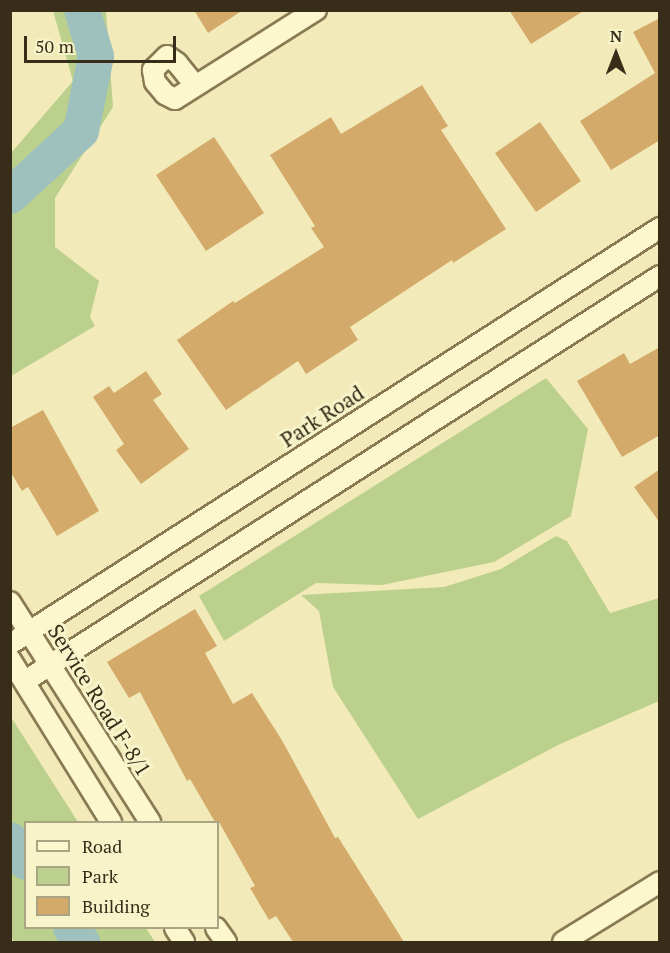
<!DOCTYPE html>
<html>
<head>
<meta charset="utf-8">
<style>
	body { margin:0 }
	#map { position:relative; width:670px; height:953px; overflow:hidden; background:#f2ebb9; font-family:"PT Serif",serif }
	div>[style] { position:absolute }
	.green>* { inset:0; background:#bcd08d }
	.river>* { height:36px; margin:-18px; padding:0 18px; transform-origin:18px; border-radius:18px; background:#9fc1be }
	.building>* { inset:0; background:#d4aa6b }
	.roads { filter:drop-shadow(2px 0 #897a53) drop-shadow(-2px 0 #897a53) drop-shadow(0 2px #897a53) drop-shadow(0 -2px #897a53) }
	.minor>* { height:20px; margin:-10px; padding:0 10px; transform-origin:10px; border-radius:10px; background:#fcf7cd }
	span { translate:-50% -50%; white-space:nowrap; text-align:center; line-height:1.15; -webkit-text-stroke:6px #f8f4ca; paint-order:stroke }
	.street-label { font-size:21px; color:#372d19 }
	.frame { position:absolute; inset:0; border:12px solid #372d19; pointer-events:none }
	.legend { position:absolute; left:24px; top:821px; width:195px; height:108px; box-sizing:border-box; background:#f8f4ca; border:2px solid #aba483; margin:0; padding:8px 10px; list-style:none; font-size:18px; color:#372d19 }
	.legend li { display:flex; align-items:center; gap:12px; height:30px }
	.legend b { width:30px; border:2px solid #aba483 }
	.north { position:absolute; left:586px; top:24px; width:60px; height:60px; -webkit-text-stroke:4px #f8f4ca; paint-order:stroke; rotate:0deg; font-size:16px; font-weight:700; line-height:24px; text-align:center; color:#372d19 }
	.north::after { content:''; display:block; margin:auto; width:21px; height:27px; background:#372d19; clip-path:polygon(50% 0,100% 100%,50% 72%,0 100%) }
	.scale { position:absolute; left:24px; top:36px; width:152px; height:27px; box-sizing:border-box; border:3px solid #372d19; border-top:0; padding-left:8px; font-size:18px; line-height:21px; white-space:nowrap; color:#372d19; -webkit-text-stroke:4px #f8f4ca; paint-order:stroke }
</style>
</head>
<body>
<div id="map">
	<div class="green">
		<i style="clip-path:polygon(53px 11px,106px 11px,113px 107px,55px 198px,55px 247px,99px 281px,90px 317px,95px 326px,11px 376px,11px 153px,73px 81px)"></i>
		<i style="clip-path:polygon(546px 378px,588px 429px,571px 516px,494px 562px,382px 585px,316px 583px,224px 641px,199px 596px)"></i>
		<i style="clip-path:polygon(556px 536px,567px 541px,610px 613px,659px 598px,659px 701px,558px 745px,418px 819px,333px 687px,319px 611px,301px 595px,444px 587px,501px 569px)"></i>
		<i style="clip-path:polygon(11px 717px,78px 822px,26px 822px,26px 928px,146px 928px,155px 942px,14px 942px,10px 934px)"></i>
	</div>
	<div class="river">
		<i style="left:10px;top:196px;width:96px;rotate:-42.5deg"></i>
		<i style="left:81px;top:131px;width:76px;rotate:-78.7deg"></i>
		<i style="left:96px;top:56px;width:48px;rotate:-106.9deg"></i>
		<i style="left:10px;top:840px;width:27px;rotate:54deg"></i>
		<i style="left:71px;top:928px;width:18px;rotate:52deg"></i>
	</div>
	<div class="building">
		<i style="clip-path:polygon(194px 10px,243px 10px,208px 33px)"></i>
		<i style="clip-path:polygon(509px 10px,585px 10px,531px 44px)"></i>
		<i style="clip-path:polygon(660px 18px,660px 140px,611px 170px,580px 121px,655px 73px,633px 32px)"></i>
		<i style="clip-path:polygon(422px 85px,448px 126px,441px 130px,506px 229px,453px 263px,452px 260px,350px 327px,358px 340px,306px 374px,298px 361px,226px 410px,177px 340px,233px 301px,235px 303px,324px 247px,311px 228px,315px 226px,270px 155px,331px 117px,341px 134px)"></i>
		<i style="clip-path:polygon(540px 122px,581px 181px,536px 212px,495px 153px)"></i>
		<i style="clip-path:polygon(214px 137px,264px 213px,206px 251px,156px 175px)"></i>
		<i style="clip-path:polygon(660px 347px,660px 435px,622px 457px,577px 381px,624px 353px,630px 364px)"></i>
		<i style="clip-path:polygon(146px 371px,162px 394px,153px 400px,189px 449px,141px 484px,116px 450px,124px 444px,93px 397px,109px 386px,114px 393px)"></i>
		<i style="clip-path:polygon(43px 410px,99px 511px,57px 536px,28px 487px,22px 491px,10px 471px,10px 428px)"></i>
		<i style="clip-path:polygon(660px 469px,660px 523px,634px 487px)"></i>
		<i style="clip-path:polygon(195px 609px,217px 646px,205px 653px,233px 704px,252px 693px,283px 742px,335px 838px,338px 837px,404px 942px,293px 942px,276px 916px,269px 920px,250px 888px,255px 886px,219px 822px,215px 822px,190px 779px,187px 781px,140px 692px,129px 698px,107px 662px)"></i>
	</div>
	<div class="roads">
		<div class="minor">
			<i style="left:194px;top:84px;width:27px;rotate:-129deg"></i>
			<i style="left:177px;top:63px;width:12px;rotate:-145deg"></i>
			<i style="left:167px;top:56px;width:20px;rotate:135deg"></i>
			<i style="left:153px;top:70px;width:12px;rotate:81deg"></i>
			<i style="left:155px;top:82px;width:16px;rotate:50deg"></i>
			<i style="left:165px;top:94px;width:11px;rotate:27deg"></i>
			<i style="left:175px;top:99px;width:167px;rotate:-32.3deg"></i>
			<i style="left:10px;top:602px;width:261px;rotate:57.5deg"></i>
			<i style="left:10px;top:644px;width:772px;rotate:-32.62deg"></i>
			<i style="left:10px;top:659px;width:192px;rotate:58.2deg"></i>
			<i style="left:25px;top:681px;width:753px;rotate:-32.53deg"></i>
			<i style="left:175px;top:928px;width:17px;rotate:57deg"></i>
			<i style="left:216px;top:928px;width:17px;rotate:54deg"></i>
			<i style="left:563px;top:942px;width:114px;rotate:-31.7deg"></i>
		</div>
	</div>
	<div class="street-label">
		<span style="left:322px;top:416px;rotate:-33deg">Park Road</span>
		<span style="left:100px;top:700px;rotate:58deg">Service Road F-8/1</span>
	</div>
	<div class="frame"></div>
	<ul class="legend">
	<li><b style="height:8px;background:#fcf7cd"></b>Road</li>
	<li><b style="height:16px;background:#bcd08d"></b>Park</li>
	<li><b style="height:16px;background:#d4aa6b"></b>Building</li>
	</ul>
	<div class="north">N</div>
	<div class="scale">50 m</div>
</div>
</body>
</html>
